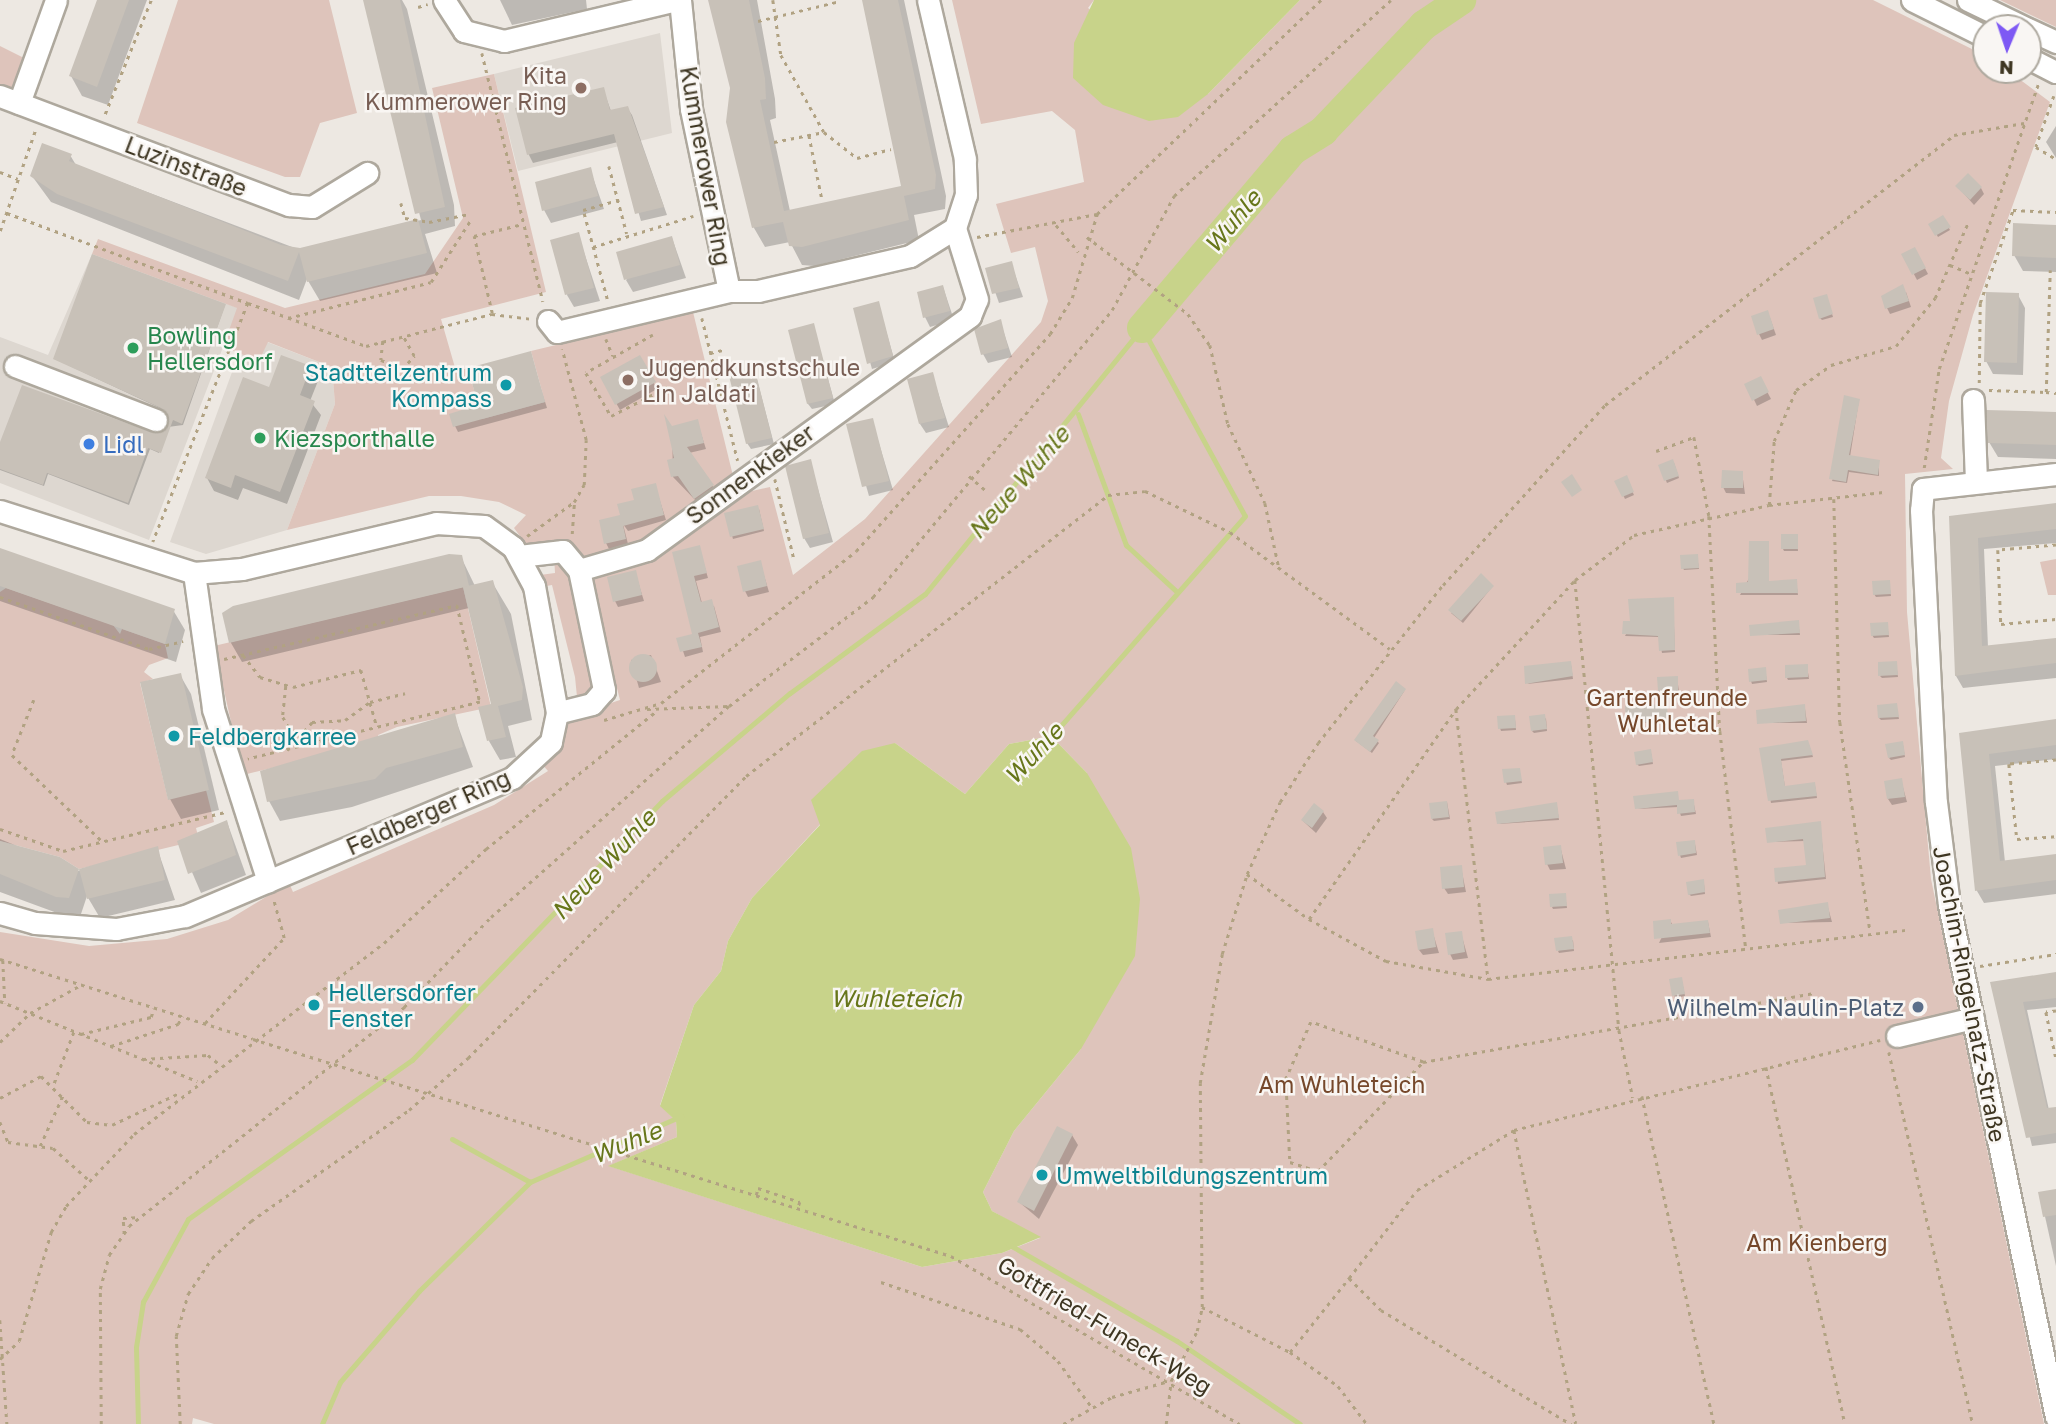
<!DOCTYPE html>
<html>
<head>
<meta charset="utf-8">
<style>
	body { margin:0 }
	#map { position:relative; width:2056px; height:1424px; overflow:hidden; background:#ede8e2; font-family:"Golos Text",sans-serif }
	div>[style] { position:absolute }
	.built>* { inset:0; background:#ddd7d0 }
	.green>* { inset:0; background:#dec4bb }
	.water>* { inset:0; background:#c8d38a }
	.shadow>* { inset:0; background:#0003 }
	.stream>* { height:5px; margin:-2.5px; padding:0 2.5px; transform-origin:2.5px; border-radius:2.5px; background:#c8d38a }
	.river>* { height:30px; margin:-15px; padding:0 15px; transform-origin:15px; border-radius:15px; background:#c8d38a }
	.building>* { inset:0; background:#c8c1b8 }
	.round { border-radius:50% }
	.path>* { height:2.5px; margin-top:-1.25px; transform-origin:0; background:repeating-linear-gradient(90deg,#b1a282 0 3.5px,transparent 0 8.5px) }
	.roads { filter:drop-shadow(2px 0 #aea89d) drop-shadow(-2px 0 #aea89d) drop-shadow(0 2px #aea89d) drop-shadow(0 -2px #aea89d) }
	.minor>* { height:21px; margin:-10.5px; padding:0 10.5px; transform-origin:10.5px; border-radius:10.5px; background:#fff }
	.path-bridge>* { height:2.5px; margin-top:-1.25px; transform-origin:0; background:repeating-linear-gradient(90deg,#b1a282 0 3.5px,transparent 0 8.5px) }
	.dots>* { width:19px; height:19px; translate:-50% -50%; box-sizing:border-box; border:4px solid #f9f6f3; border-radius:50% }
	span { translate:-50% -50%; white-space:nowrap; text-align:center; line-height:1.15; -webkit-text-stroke:5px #f9f6f3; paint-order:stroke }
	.education-label { font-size:23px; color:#785e54 }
	.right { translate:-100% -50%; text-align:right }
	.left { translate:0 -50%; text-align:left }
	.street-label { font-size:23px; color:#3e3622 }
	.leisure-label { font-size:23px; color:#27864d }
	.culture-label { font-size:23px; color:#0d838f }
	.shop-label { font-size:23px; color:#366cbe }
	.park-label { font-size:23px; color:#76482b }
	.service-label { font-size:23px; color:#4e5e75 }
	.water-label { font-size:24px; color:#67761a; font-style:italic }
	.north { position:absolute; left:1972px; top:14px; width:70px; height:70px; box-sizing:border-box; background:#f9f6f3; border:2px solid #aea99f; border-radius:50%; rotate:182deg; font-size:19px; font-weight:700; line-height:28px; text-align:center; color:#3e3622 }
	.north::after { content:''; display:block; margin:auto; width:24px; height:32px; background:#7e59f4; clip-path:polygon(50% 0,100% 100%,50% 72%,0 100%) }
</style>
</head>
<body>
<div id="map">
	<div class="built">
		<i style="clip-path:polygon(660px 33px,672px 133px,518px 171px,494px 74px)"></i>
		<i style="clip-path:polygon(92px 254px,238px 308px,149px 540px,0 483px,0 337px,48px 355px)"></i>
		<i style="clip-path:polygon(267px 342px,332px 367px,335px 404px,287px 530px,206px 554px,170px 542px,239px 353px,259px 361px)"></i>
	</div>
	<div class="green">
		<i style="clip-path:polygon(178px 0,329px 0,357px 113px,320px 123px,300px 177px,285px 177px,137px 123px)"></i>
		<i style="clip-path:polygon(evenodd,952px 0,1094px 0,1088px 8px,1208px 94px,1300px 0,1873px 0,1986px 56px,1986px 70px,2007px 70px,2050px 102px,1973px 315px,1949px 401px,1941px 458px,1953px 469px,1905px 474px,1907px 612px,1931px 879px,2044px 1424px,214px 1424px,193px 1418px,192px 1424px,0 1424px,0 932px,89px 946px,167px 939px,228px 920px,289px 883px,293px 892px,494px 805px,548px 771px,541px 763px,566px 718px,620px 700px,588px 574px,739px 494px,770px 487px,793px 575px,865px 519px,1041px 322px,1048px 301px,1035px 247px,1011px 253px,996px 204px,1084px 182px,1075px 130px,1052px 111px,981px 124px,952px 0,1051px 736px,1087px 773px,1081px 1049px,1014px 1131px,983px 1192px,992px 1211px,1040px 1238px,1002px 1253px,922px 1267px,609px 1166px,677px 1137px,676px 1121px,660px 1105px,694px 1005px,721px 971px,728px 941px,752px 898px,895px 743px,965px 794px,1009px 744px,1051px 736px)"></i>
		<i style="clip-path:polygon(2000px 0,2056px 0,2056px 27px)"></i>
		<i style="clip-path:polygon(0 46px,24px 58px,12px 87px,0 87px)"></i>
		<i style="clip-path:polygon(494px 74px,546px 292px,441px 319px,456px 371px,468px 368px,482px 419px,545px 402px,531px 351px,693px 312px,734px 480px,648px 541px,584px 558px,573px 551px,528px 547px,514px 528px,526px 515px,499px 502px,461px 496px,429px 496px,287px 530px,335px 404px,332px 367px,268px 342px,259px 361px,223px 347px,237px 308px,92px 254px,98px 239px,285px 308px,425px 274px,463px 218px,432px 88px)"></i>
		<i style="clip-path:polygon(554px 555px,568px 560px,597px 693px,564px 700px,577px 697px,575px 677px,552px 585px,541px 587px,540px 575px,555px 573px)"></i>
		<i style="clip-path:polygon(2056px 559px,2056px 595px,2048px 595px,2040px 562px)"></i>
		<i style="clip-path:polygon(463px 587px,491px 707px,397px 727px,378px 735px,380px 742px,243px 775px,214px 646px)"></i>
		<i style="clip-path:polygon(6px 588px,113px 625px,120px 634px,122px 629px,165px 644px,168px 658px,149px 665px,144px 672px,153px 679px,140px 683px,168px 799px,206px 790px,214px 822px,196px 828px,199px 840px,79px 869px,60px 857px,0 841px,0 592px)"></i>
	</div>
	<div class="water">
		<i style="clip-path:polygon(1094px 0,1300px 0,1208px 94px,1178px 117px,1149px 121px,1103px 105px,1073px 78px,1074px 43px)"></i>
		<i style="clip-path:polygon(1051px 736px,1087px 773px,1131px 848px,1140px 899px,1135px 956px,1081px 1049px,1014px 1131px,983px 1192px,992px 1211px,1041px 1237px,1002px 1253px,922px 1267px,608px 1166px,677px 1137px,676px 1121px,660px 1106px,694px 1005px,721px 971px,728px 941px,752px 898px,820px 825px,811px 800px,862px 751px,895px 743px,965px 794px,1009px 744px)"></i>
	</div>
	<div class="shadow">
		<i style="clip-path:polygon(99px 0,147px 0,108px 105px,82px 96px,71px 76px)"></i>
		<i style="clip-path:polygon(365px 0,402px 0,407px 9px,454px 205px,455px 226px,425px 234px,437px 273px,320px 301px,307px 279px,299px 300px,51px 202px,32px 176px,70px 155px,76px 165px,300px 250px,421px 220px)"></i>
		<i style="clip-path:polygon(500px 0,586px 0,587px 9px,512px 25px)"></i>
		<i style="clip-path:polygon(710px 0,757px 0,775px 99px,776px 118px,770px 120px,790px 211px,903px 188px,864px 0,904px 0,946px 196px,945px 209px,914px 215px,919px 240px,814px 266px,802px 265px,790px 242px,765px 247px,754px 228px,728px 121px,732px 87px)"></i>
		<i style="clip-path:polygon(603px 89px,611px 111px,627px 108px,632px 115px,667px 215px,641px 221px,618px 142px,533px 163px,529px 155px,517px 110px)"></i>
		<i style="clip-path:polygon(2056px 126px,2056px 158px,2046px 142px)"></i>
		<i style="clip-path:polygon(590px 169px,604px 209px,551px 223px,544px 210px)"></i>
		<i style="clip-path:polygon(1958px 187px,1981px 188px,1984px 194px,1974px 205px)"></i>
		<i style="clip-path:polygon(1943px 217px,1950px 230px,1938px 237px,1931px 225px)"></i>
		<i style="clip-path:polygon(2056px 227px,2056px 272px,2023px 271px,2014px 255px)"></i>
		<i style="clip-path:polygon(578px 234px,600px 301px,574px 307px,567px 295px)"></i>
		<i style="clip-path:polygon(672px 238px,686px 278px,633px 292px,626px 280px)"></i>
		<i style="clip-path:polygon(1915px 249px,1928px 274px,1917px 280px,1904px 255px)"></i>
		<i style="clip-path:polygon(1011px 263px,1023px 297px,999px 303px,987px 269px)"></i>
		<i style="clip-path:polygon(943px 287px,954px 320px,930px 327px,925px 317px)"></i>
		<i style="clip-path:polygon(1906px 292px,1911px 307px,1890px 314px,1887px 308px)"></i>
		<i style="clip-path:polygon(2018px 295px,2025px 308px,2023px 375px,1993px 374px,1986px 361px)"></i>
		<i style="clip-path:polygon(1827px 298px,1833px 317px,1822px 320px,1820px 318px)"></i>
		<i style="clip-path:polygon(878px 303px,895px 362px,872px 369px,855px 309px)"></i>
		<i style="clip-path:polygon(225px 305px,183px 425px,168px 427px,159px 453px,150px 449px,129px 505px,48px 474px,44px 486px,0 470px,0 447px,151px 434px,170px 426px,164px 410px,55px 359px)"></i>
		<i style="clip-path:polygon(1770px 318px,1776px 335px,1762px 340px,1759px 334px)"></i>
		<i style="clip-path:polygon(1000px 321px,1012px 357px,988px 363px,983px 354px)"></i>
		<i style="clip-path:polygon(813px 325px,835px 404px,812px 409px,808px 404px)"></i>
		<i style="clip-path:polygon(530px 353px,547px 408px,458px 432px,455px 426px)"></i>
		<i style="clip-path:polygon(640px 357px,657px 389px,620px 410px,602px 378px)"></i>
		<i style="clip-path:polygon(310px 368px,318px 381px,310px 401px,321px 415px,287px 504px,243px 488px,238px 500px,214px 491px,207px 478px,270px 389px)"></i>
		<i style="clip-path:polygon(755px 372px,774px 444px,751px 449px,747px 443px)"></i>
		<i style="clip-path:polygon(932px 374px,949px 427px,926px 433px,920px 424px)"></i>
		<i style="clip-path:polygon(1760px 378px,1771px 399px,1757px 406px,1747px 385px)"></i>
		<i style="clip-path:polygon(1859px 400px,1850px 457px,1879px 461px,1879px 476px,1849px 472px,1847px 483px,1832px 481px)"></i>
		<i style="clip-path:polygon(2056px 414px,2056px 459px,1998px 457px,1989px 442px)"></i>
		<i style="clip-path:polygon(872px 420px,893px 490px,869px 496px,849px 426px)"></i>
		<i style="clip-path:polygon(697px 421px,706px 449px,689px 453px,716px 491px,698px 503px,673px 477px,672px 428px)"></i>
		<i style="clip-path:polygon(810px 461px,833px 542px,810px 548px,804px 538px)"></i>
		<i style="clip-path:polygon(1674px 463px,1679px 478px,1667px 483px,1660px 466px)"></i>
		<i style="clip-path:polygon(1742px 472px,1745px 494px,1726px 493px,1723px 487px)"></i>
		<i style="clip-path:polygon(1626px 478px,1634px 495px,1625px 499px,1617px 482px)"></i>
		<i style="clip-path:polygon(655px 485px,666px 520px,628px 531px,623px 524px,628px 544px,609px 549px,606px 543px,622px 517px)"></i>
		<i style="clip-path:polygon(2056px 507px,2056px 543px,1984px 549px,1988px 647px,2056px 641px,2056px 678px,1963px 688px,1956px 676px,1951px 517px)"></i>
		<i style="clip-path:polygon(759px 509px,764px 531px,733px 539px,726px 515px)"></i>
		<i style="clip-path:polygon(1797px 536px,1798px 551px,1784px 551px,1783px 549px)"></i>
		<i style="clip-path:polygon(1768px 543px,1769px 583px,1796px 581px,1798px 595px,1740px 595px)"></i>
		<i style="clip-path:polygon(699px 547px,708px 578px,696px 581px,702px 603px,714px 606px,721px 632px,700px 637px,703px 652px,685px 657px,679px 639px,694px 635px,674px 553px)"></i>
		<i style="clip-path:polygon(0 549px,173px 610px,185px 630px,176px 662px,0 601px)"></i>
		<i style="clip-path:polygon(1697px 556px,1699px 569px,1684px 570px,1683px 568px)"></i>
		<i style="clip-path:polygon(461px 557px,475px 586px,492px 582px,511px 614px,532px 720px,508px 726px,516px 757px,500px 760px,489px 741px,493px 706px,469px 608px,242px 662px,231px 643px,224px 614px)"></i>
		<i style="clip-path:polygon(760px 562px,769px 592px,748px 597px,745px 591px)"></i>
		<i style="clip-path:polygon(635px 572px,644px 601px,618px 607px,615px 601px)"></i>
		<i style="clip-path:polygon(1889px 582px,1891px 596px,1876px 597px,1874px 594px)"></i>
		<i style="clip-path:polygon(1492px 587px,1463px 623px,1451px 613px)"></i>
		<i style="clip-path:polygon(1673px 599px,1675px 652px,1662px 653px,1659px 637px,1625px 636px,1632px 623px)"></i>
		<i style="clip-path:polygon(1798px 622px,1800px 635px,1751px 635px)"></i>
		<i style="clip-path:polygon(1887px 624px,1889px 637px,1874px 638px,1872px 635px)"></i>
		<i style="clip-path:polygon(651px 655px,661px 682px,639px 688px,631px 660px)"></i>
		<i style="clip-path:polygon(1896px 663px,1898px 677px,1882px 678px,1880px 676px)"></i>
		<i style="clip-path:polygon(1571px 665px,1573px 679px,1527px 684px)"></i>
		<i style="clip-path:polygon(1807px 666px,1809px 679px,1788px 680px,1787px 678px)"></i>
		<i style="clip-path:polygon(1765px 669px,1767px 682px,1752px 684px,1751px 681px)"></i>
		<i style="clip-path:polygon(180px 675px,191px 694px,219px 810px,181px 819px,170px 799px)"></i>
		<i style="clip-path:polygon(1677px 677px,1679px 692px,1661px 693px,1660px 691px)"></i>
		<i style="clip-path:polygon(1405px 690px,1374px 738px,1379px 743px,1372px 753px,1356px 741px)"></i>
		<i style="clip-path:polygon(1666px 705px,1668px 723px,1628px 722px)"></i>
		<i style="clip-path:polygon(1896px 705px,1899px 719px,1881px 720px,1879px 718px)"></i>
		<i style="clip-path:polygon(1805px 709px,1807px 723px,1758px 723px)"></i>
		<i style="clip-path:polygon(454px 715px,473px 767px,352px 807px,280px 821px,269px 801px)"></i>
		<i style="clip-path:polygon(1546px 718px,1547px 731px,1534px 733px,1532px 731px)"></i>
		<i style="clip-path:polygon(1515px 719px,1516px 730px,1501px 731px,1500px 728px)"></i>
		<i style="clip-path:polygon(2056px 723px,2056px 759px,1995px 766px,2005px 862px,2056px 857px,2056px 894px,1984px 903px,1977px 891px,1961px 734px)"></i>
		<i style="clip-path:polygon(1809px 745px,1813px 757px,1781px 761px,1785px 787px,1815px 786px,1817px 798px,1771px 803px,1761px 749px)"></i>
		<i style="clip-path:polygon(1903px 745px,1905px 757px,1891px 760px,1889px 758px)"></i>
		<i style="clip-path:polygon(1651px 753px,1653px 764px,1639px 766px,1637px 764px)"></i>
		<i style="clip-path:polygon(1519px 770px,1522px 783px,1507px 785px,1506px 782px)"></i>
		<i style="clip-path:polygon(1901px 780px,1907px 802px,1892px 805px,1888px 799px)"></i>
		<i style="clip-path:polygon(1693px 800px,1696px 814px,1681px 816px,1678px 807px,1637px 809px)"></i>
		<i style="clip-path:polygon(1447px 802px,1450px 819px,1434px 821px,1432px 819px)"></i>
		<i style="clip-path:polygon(1557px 807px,1559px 820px,1498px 824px)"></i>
		<i style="clip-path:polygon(1323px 812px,1327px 818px,1316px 833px,1303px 821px)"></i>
		<i style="clip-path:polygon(227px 822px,246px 875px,201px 893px,179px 842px)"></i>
		<i style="clip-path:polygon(1820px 823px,1826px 879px,1778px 884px,1776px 870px,1808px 867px,1805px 841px,1768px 842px)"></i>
		<i style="clip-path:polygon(0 839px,78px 871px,157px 848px,175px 900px,100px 918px,87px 896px,80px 917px,68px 917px,0 892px)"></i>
		<i style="clip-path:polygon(1695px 844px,1697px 855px,1681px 858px,1680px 855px)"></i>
		<i style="clip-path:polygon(1560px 846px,1566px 869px,1550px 870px,1547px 864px)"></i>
		<i style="clip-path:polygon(1461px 867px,1466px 892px,1448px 894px,1444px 888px)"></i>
		<i style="clip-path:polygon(1704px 884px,1705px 894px,1691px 896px,1689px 894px)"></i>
		<i style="clip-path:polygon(1565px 895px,1567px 908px,1553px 909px,1552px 907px)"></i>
		<i style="clip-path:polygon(1827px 904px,1832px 922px,1782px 923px)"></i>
		<i style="clip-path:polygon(1670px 920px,1673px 926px,1708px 922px,1711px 937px,1659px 943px)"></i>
		<i style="clip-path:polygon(1432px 930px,1439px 953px,1423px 955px,1419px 950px)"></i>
		<i style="clip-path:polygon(1461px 933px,1468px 958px,1453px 960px,1450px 954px)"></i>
		<i style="clip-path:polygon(1573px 940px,1574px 951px,1559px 953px,1558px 951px)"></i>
		<i style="clip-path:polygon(2056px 975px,2056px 1007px,2027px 1010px,2049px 1110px,2056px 1109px,2056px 1143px,2032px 1146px,1992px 983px)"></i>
		<i style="clip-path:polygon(1671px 981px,1682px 981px,1685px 996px,1675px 998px)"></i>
		<i style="clip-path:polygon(1072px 1135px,1078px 1145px,1039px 1219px,1019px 1202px)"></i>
		<i style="clip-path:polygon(2056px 1192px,2056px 1266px,2040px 1194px)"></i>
	</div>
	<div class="stream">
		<i style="left:1078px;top:414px;width:140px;rotate:69.9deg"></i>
		<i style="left:1126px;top:545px;width:67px;rotate:42.6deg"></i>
		<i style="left:452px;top:1139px;width:89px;rotate:28.9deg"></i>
		<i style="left:1008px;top:1244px;width:195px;rotate:29.9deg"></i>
		<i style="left:1177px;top:1341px;width:148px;rotate:34deg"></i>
		<i style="left:138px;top:1424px;width:77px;rotate:-91.5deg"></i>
		<i style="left:136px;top:1347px;width:46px;rotate:-81.2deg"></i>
		<i style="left:143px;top:1302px;width:94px;rotate:-61.5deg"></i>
		<i style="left:188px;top:1219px;width:275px;rotate:-35.4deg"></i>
		<i style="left:412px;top:1060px;width:360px;rotate:-46deg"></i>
		<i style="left:662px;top:801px;width:167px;rotate:-40.2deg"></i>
		<i style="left:790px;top:693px;width:167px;rotate:-36.3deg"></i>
		<i style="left:925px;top:594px;width:343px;rotate:-50.8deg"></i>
		<i style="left:1142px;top:328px;width:214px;rotate:61.3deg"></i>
		<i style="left:1245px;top:516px;width:300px;rotate:131.3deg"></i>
		<i style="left:322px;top:1424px;width:46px;rotate:-66.8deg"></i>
		<i style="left:340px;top:1382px;width:121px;rotate:-49deg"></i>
		<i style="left:419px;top:1291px;width:156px;rotate:-44.5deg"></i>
		<i style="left:530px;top:1182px;width:165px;rotate:-23.6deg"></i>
	</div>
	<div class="river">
		<i style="left:1142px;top:328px;width:233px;rotate:-49.7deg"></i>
		<i style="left:1293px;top:150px;width:36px;rotate:-32deg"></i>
		<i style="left:1323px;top:131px;width:146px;rotate:-46.4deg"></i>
		<i style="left:1424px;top:25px;width:45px;rotate:-34deg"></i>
	</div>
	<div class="building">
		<i style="clip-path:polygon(97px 0,129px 0,97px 87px,69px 76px)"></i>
		<i style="clip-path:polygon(363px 0,400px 0,445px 207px,415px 214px)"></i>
		<i style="clip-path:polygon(708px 0,749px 0,765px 78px,766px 99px,760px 100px,784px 211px,901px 186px,862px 0,898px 0,936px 175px,935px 189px,904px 196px,909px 220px,802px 247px,789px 246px,783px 222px,752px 228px,726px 122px,730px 88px)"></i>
		<i style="clip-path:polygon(604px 87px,610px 110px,628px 106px,664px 207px,635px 214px,614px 134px,527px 155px,515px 108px)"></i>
		<i style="clip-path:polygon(42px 143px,72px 154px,69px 161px,281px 245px,300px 248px,418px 219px,427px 253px,307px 282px,299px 252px,288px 281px,57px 194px,30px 176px)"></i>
		<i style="clip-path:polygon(591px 167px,598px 196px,542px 211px,535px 182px)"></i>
		<i style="clip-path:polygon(1968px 173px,1982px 187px,1970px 200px,1955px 186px)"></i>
		<i style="clip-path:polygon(1943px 215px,1951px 227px,1935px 236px,1928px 224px)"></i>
		<i style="clip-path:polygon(2013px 223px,2056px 225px,2056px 258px,2012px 256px)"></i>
		<i style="clip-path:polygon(579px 232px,594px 288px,565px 295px,550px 240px)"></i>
		<i style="clip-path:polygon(672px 236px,680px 265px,624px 280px,616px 252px)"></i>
		<i style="clip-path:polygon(1915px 247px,1926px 268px,1912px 275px,1901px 254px)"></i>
		<i style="clip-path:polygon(92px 254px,226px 304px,182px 424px,173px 420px,161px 453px,148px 448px,128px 503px,47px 473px,43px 485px,0 469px,0 442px,22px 385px,151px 432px,168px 425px,161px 408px,53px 359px)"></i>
		<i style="clip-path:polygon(1012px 261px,1019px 288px,992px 294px,985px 268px)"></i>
		<i style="clip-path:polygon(1903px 284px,1909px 301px,1885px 309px,1881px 296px)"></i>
		<i style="clip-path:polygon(943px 285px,950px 311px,923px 318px,917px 292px)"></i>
		<i style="clip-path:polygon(1986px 292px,2019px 293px,2017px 363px,1984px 362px)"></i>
		<i style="clip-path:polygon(1827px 294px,1833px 314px,1819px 319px,1813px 298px)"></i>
		<i style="clip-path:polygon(879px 301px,893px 356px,867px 364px,853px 308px)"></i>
		<i style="clip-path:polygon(1768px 310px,1774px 329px,1757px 335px,1751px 316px)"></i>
		<i style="clip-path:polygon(1001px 319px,1008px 348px,981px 355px,974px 329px)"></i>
		<i style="clip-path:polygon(814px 323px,833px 398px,807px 404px,788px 330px)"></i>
		<i style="clip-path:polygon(531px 351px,545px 402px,453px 427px,449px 414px,478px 405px,468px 368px)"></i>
		<i style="clip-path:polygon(281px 355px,311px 366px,300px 395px,315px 401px,280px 492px,235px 475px,231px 488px,205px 478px,243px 377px,269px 387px)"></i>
		<i style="clip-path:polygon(640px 355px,656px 382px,615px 405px,600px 377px)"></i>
		<i style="clip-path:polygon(755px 370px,772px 438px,746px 444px,729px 376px)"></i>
		<i style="clip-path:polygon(933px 372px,945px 418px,919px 424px,907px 379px)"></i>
		<i style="clip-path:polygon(1761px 376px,1769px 392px,1752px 401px,1744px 384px)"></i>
		<i style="clip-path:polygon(1844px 395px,1860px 399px,1849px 455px,1880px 460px,1878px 475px,1848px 470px,1846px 482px,1829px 479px)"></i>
		<i style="clip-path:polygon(1986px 410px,2056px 412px,2056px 445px,1988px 443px)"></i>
		<i style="clip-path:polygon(664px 414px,672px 426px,698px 419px,704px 443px,687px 447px,714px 485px,694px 499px,678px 476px,671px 477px,667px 460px,674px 458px)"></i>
		<i style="clip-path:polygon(873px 418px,889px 481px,862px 487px,846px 424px)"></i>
		<i style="clip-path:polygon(811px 459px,829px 533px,803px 539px,785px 466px)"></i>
		<i style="clip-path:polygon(1673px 459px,1679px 476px,1664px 481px,1658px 465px)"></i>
		<i style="clip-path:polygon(1722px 470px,1743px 471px,1743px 488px,1721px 488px)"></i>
		<i style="clip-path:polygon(1572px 474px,1582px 490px,1572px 497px,1561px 482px)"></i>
		<i style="clip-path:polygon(1627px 475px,1634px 492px,1622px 497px,1614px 481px)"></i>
		<i style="clip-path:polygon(656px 483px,664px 515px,623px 526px,621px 516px,626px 539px,604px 544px,599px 520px,620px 515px,617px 504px,634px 500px,631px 489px)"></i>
		<i style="clip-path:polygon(2056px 503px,2056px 529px,1978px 538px,1982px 646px,2056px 638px,2056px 663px,1955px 676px,1949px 516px)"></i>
		<i style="clip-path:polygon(758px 505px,764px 529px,730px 537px,724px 513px)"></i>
		<i style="clip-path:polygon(1781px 534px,1798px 534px,1798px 549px,1781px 549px)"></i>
		<i style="clip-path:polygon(1749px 541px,1769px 541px,1769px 581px,1797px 579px,1798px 593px,1736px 593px,1736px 583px,1748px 582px)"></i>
		<i style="clip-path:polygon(700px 545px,707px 573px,694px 576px,701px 602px,712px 599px,719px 627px,698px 633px,702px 647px,680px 652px,676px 638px,692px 634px,672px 552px)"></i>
		<i style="clip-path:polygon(0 548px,175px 609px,165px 644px,0 586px)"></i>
		<i style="clip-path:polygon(449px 554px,462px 555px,469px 586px,229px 643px,222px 613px,233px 606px)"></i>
		<i style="clip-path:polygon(1698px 554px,1699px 568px,1681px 569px,1680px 555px)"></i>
		<i style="clip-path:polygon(761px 560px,767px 586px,743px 592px,737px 566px)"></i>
		<i style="clip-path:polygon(636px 570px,642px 595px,613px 602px,607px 577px)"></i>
		<i style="clip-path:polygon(1481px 573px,1494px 586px,1461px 621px,1448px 610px)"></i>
		<i style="clip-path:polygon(493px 580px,523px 687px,522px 700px,498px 706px,506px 737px,487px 741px,478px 707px,491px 704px,463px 587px)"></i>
		<i style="clip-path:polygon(1890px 580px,1891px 594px,1873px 595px,1872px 581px)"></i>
		<i style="clip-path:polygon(1674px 597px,1675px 650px,1659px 651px,1658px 636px,1622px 634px,1623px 621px,1630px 621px,1628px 599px)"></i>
		<i style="clip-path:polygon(1799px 620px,1800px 633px,1750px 636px,1749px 625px)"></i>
		<i style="clip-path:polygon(1888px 622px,1889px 635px,1871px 636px,1870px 623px)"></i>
		<i class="round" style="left:629px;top:654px;width:28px;height:28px"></i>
		<i style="clip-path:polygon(1571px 661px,1573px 676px,1525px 684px,1524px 666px)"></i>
		<i style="clip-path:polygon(1897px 661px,1898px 675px,1878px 676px,1878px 662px)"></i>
		<i style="clip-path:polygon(1808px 664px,1808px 677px,1785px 678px,1785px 665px)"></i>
		<i style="clip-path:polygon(1766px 667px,1767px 680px,1749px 682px,1748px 669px)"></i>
		<i style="clip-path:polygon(181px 673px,209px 790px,168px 800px,140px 682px)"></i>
		<i style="clip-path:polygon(1678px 676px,1678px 690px,1658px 691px,1657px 677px)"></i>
		<i style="clip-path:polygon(1396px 681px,1406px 689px,1373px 736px,1379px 740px,1370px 752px,1354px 740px)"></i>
		<i style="clip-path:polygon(1897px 703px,1899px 717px,1878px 718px,1877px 705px)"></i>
		<i style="clip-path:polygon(1667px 704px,1668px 721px,1626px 723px,1625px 706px)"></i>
		<i style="clip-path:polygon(1805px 704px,1806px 721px,1757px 724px,1756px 710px)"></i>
		<i style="clip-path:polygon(455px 713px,463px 747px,386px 768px,375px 779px,267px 802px,260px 771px)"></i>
		<i style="clip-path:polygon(1545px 714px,1547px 729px,1531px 731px,1529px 716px)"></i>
		<i style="clip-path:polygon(1515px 715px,1516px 728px,1498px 729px,1497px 716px)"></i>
		<i style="clip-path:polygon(2056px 719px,2056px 745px,1989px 754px,2000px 861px,2056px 854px,2056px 880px,1975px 891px,1959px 733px)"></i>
		<i style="clip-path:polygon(1808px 740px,1813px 755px,1781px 759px,1785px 786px,1815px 782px,1817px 796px,1768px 801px,1759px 748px)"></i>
		<i style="clip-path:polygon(1903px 741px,1905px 755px,1888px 758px,1885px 744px)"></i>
		<i style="clip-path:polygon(1651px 749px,1653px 762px,1636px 765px,1634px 752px)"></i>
		<i style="clip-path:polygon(1520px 768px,1522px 781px,1504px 783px,1502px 769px)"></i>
		<i style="clip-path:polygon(1902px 778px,1905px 797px,1887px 799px,1884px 781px)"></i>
		<i style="clip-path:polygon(1678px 791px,1679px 800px,1694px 799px,1695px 812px,1677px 814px,1677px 805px,1635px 809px,1633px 796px)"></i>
		<i style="clip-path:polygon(1447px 801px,1449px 817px,1431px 819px,1429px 803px)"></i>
		<i style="clip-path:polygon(1557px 802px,1559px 818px,1497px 824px,1495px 812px)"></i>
		<i style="clip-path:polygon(1314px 803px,1324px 811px,1312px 828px,1301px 820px)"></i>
		<i style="clip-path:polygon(227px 820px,236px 855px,188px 874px,177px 841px)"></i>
		<i style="clip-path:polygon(1821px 821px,1825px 877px,1775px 882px,1774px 868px,1806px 865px,1803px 839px,1767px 843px,1765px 828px)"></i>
		<i style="clip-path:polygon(1695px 840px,1696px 853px,1678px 856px,1676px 842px)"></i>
		<i style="clip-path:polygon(0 841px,60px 857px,79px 869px,158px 846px,165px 880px,87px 899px,79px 869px,69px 898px,56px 897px,0 874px)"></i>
		<i style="clip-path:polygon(1561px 845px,1563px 863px,1545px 865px,1543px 847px)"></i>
		<i style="clip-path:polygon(1462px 865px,1464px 887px,1442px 889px,1440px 867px)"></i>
		<i style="clip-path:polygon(1704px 879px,1705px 892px,1688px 895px,1686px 882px)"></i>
		<i style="clip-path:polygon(1566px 893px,1567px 906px,1550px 907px,1549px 894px)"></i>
		<i style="clip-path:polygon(1828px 902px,1830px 918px,1780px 924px,1778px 910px)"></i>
		<i style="clip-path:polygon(1671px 919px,1671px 924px,1708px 920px,1710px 933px,1654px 939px,1653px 921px)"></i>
		<i style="clip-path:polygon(1433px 928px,1436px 947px,1418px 950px,1415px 931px)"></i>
		<i style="clip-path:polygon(1462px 931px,1465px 952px,1448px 955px,1445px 933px)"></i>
		<i style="clip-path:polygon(1572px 936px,1574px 949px,1556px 951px,1554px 938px)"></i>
		<i style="clip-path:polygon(2056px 972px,2056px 998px,2023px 1002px,2047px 1108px,2056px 1107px,2056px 1133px,2026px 1138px,1990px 982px)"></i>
		<i style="clip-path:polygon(1682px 977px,1685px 994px,1672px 996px,1669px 979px)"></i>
		<i style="clip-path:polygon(1057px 1126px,1073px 1134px,1034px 1211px,1017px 1202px)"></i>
		<i style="clip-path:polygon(2056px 1189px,2056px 1215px,2043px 1217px,2038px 1192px)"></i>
	</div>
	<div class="path">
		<i style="left:773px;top:0;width:56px;rotate:81.7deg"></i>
		<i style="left:781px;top:55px;width:88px;rotate:60.8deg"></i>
		<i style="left:824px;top:132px;width:42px;rotate:38.2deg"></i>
		<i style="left:857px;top:158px;width:35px;rotate:-15deg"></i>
		<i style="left:418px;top:7px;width:10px;rotate:-17deg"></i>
		<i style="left:758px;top:21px;width:84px;rotate:-13.7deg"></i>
		<i style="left:482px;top:53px;width:256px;rotate:76.2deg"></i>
		<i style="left:2054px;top:96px;width:54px;rotate:109.4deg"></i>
		<i style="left:2036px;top:147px;width:23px;rotate:31deg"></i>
		<i style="left:105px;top:114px;width:123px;rotate:-68deg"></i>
		<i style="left:809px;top:135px;width:65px;rotate:78.5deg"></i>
		<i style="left:774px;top:142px;width:51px;rotate:-11.3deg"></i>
		<i style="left:609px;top:166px;width:70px;rotate:75.2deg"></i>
		<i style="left:0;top:172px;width:19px;rotate:21deg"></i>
		<i style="left:401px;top:203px;width:16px;rotate:75deg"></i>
		<i style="left:405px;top:218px;width:24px;rotate:9deg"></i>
		<i style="left:429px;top:222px;width:41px;rotate:-11.3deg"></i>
		<i style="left:7px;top:213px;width:257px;rotate:20.5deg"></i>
		<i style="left:248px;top:303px;width:257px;rotate:111.7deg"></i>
		<i style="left:1056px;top:225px;width:35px;rotate:50deg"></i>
		<i style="left:0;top:231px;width:109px;rotate:-70.7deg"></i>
		<i style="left:977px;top:237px;width:122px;rotate:-10.9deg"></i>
		<i style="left:1087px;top:237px;width:127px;rotate:37.3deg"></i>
		<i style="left:1188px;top:314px;width:38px;rotate:55deg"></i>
		<i style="left:1210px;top:345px;width:81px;rotate:77.2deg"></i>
		<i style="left:1228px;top:424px;width:87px;rotate:64.9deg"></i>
		<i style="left:1265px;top:503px;width:66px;rotate:77.8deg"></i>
		<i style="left:593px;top:247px;width:105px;rotate:-17.2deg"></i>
		<i style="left:1950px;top:265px;width:21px;rotate:23deg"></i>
		<i style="left:607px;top:299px;width:92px;rotate:-105.1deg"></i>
		<i style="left:583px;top:210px;width:36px;rotate:-16deg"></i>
		<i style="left:248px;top:303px;width:126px;rotate:20deg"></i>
		<i style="left:366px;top:346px;width:130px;rotate:-14.3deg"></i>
		<i style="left:492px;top:314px;width:38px;rotate:7deg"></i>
		<i style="left:492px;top:313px;width:79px;rotate:-103.2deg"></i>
		<i style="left:474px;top:236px;width:50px;rotate:-13.8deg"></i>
		<i style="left:288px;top:318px;width:147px;rotate:-14.1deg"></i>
		<i style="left:431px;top:282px;width:72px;rotate:-57.4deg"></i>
		<i style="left:702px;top:318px;width:147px;rotate:75.9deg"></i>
		<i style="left:653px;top:335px;width:77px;rotate:150.4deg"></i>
		<i style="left:586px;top:373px;width:50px;rotate:59.8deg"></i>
		<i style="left:611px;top:416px;width:65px;rotate:-27.3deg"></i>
		<i style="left:606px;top:339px;width:18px;rotate:68deg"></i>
		<i style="left:383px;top:341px;width:19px;rotate:96deg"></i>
		<i style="left:381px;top:360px;width:23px;rotate:23deg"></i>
		<i style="left:402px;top:369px;width:18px;rotate:-47deg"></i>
		<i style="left:414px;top:356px;width:23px;rotate:-119deg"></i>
		<i style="left:710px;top:353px;width:13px;rotate:-13deg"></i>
		<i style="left:1979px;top:383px;width:80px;rotate:-89.3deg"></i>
		<i style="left:1980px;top:303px;width:99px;rotate:-70.5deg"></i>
		<i style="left:2013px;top:210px;width:43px;rotate:2.7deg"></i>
		<i style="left:1989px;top:390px;width:57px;rotate:2deg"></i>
		<i style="left:2046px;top:392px;width:122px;rotate:-88.1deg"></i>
		<i style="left:2046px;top:392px;width:10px;rotate:6deg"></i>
		<i style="left:1656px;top:451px;width:40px;rotate:-20.2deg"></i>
		<i style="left:1694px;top:437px;width:80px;rotate:79.2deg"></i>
		<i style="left:1709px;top:516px;width:215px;rotate:87.1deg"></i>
		<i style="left:1720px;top:731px;width:219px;rotate:83.2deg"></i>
		<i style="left:1924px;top:468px;width:100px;rotate:-81.4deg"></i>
		<i style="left:1939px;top:369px;width:301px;rotate:-70.8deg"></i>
		<i style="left:969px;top:476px;width:21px;rotate:41deg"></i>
		<i style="left:775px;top:479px;width:82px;rotate:76.6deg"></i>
		<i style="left:1834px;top:499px;width:223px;rotate:88.5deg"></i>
		<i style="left:1840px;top:722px;width:211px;rotate:81.8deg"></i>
		<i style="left:1769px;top:505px;width:64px;rotate:-85.5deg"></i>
		<i style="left:1774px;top:441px;width:56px;rotate:-66.7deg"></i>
		<i style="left:1796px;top:390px;width:43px;rotate:-35.5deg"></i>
		<i style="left:1831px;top:365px;width:68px;rotate:-16.3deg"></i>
		<i style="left:1896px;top:346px;width:62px;rotate:-50.9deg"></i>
		<i style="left:1935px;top:298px;width:82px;rotate:-66.3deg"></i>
		<i style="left:572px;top:534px;width:32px;rotate:-86deg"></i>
		<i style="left:527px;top:536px;width:58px;rotate:-35.9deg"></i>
		<i style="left:574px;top:502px;width:20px;rotate:-60deg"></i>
		<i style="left:584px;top:485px;width:45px;rotate:-87.5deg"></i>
		<i style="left:586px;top:440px;width:94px;rotate:-104.8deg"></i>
		<i style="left:2056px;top:545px;width:58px;rotate:175.1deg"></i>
		<i style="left:1998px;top:550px;width:74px;rotate:87.7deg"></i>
		<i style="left:2001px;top:624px;width:55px;rotate:-5.2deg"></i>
		<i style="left:1575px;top:580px;width:452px;rotate:84.4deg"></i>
		<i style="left:1619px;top:1030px;width:69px;rotate:78.4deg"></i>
		<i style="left:0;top:597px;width:158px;rotate:19.2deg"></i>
		<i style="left:149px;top:649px;width:35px;rotate:-13deg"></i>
		<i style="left:243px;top:655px;width:28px;rotate:52deg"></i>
		<i style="left:260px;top:677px;width:34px;rotate:17deg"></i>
		<i style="left:293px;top:687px;width:70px;rotate:-14deg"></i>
		<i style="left:361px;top:670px;width:59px;rotate:74.3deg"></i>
		<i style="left:224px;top:659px;width:239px;rotate:-13deg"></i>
		<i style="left:457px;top:605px;width:100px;rotate:76.7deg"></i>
		<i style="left:480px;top:702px;width:239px;rotate:166.2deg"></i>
		<i style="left:286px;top:686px;width:31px;rotate:96deg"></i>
		<i style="left:283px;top:717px;width:21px;rotate:61deg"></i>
		<i style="left:34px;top:700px;width:59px;rotate:111.8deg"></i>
		<i style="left:12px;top:755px;width:124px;rotate:43.7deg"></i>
		<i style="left:647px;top:709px;width:82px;rotate:-2.1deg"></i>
		<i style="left:1456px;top:709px;width:272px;rotate:83.2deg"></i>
		<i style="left:604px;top:720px;width:59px;rotate:-16.6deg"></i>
		<i style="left:661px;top:703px;width:247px;rotate:-37.9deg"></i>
		<i style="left:856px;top:551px;width:291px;rotate:-48.2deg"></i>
		<i style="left:1050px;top:334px;width:42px;rotate:-58.6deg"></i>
		<i style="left:1072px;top:298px;width:88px;rotate:-73.4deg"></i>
		<i style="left:1097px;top:214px;width:310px;rotate:-43.7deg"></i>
		<i style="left:287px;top:750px;width:38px;rotate:-48deg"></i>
		<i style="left:312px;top:722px;width:33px;rotate:-3deg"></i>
		<i style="left:345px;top:720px;width:31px;rotate:-36deg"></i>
		<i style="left:370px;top:702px;width:36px;rotate:-14deg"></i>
		<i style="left:2056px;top:760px;width:47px;rotate:175.1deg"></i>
		<i style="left:2009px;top:764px;width:75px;rotate:83.9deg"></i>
		<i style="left:2017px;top:839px;width:39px;rotate:-4deg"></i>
		<i style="left:0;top:829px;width:67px;rotate:19.2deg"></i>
		<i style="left:63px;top:851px;width:167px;rotate:-13.5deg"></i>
		<i style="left:1247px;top:874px;width:77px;rotate:36deg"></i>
		<i style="left:1309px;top:919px;width:88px;rotate:28.6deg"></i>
		<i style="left:1386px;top:961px;width:104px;rotate:10deg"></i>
		<i style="left:1488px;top:979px;width:421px;rotate:-6.7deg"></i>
		<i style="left:1309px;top:919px;width:256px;rotate:-55deg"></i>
		<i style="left:1456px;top:709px;width:176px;rotate:-47.3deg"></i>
		<i style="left:1575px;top:580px;width:74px;rotate:-37.3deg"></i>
		<i style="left:1634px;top:535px;width:138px;rotate:-12.5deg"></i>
		<i style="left:1769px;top:505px;width:115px;rotate:-6.5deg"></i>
		<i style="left:0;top:959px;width:265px;rotate:17.5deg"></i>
		<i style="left:3px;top:960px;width:43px;rotate:87.3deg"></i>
		<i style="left:1980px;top:966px;width:77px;rotate:-9deg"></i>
		<i style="left:0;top:1001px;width:213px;rotate:22.1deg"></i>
		<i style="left:2056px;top:1011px;width:10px;rotate:174deg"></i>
		<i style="left:2046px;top:1012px;width:47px;rotate:77.7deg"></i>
		<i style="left:205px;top:1023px;width:116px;rotate:-47.1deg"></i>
		<i style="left:284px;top:938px;width:41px;rotate:-105.4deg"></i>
		<i style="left:81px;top:1034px;width:72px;rotate:-13.7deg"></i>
		<i style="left:151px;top:1017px;width:9px;rotate:-72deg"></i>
		<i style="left:0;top:1042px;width:42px;rotate:-44deg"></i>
		<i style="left:30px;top:1013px;width:58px;rotate:-28.8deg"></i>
		<i style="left:111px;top:1046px;width:71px;rotate:-18.2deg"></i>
		<i style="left:178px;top:1024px;width:9px;rotate:-63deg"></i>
		<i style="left:1889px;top:1052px;width:381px;rotate:77.3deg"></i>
		<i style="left:143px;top:1059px;width:65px;rotate:-3.5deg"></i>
		<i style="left:208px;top:1055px;width:14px;rotate:39deg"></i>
		<i style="left:1423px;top:1062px;width:119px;rotate:-160.3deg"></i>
		<i style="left:1311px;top:1022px;width:62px;rotate:113.7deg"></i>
		<i style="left:1286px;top:1079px;width:83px;rotate:87.2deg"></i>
		<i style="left:1290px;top:1162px;width:29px;rotate:18deg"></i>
		<i style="left:1318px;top:1171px;width:151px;rotate:-46.1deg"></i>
		<i style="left:1423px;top:1062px;width:397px;rotate:-10deg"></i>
		<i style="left:1766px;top:1067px;width:366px;rotate:77.5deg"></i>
		<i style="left:54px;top:1083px;width:56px;rotate:-69deg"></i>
		<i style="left:1642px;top:1096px;width:336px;rotate:77.6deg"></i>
		<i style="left:0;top:1098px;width:47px;rotate:-28.2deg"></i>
		<i style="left:41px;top:1076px;width:65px;rotate:45deg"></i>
		<i style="left:87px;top:1122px;width:25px;rotate:7deg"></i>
		<i style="left:112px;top:1125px;width:72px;rotate:-25.5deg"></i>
		<i style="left:0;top:1122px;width:22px;rotate:68deg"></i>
		<i style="left:8px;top:1142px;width:45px;rotate:7.6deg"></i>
		<i style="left:53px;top:1148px;width:48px;rotate:41.6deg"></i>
		<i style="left:1514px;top:1130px;width:300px;rotate:78.1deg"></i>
		<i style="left:40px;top:1146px;width:56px;rotate:-65.7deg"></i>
		<i style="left:756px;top:1195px;width:7px;rotate:-74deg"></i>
		<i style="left:758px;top:1188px;width:44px;rotate:18.4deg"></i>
		<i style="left:800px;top:1202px;width:6px;rotate:108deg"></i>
		<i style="left:124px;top:1234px;width:16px;rotate:-94deg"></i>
		<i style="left:123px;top:1218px;width:17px;rotate:-3deg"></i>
		<i style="left:951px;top:1256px;width:334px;rotate:30.2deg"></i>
		<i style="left:1349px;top:1278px;width:111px;rotate:-52.3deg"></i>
		<i style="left:1417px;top:1190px;width:114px;rotate:-31.7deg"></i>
		<i style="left:1514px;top:1130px;width:377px;rotate:-13.8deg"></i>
		<i style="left:881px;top:1282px;width:147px;rotate:18.7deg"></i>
		<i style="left:1020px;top:1329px;width:50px;rotate:40.1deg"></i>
		<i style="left:1058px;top:1361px;width:56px;rotate:53.7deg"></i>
		<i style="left:1202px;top:1307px;width:99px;rotate:27.1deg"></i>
		<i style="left:1290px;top:1352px;width:59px;rotate:35.3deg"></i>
		<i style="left:1338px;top:1386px;width:48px;rotate:52.7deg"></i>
		<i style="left:0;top:1320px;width:104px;rotate:86.1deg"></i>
		<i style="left:1290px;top:1352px;width:95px;rotate:-51.4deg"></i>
		<i style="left:1349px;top:1278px;width:45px;rotate:45deg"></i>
		<i style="left:1381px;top:1310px;width:222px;rotate:31deg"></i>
		<i style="left:0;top:1359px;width:26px;rotate:-43deg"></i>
		<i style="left:19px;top:1341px;width:114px;rotate:-73.6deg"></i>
		<i style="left:51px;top:1232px;width:30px;rotate:-60deg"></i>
		<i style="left:66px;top:1206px;width:99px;rotate:-46.6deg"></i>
		<i style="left:134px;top:1134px;width:315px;rotate:-37.4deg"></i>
		<i style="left:384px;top:943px;width:139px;rotate:-42.7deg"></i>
		<i style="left:486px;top:849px;width:218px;rotate:-39deg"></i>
		<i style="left:101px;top:1424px;width:135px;rotate:-90.4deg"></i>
		<i style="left:100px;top:1289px;width:35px;rotate:-75deg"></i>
		<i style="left:109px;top:1255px;width:35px;rotate:-55deg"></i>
		<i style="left:129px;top:1226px;width:352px;rotate:-38.5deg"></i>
		<i style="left:404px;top:1007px;width:125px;rotate:-46deg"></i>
		<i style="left:491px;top:917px;width:318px;rotate:-41.6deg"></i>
		<i style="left:729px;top:706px;width:181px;rotate:-37.1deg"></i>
		<i style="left:873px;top:597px;width:373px;rotate:-50.2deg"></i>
		<i style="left:1112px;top:310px;width:130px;rotate:-61.5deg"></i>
		<i style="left:1174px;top:196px;width:292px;rotate:-42.1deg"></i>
		<i style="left:180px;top:1424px;width:88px;rotate:-92.6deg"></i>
		<i style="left:176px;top:1336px;width:44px;rotate:-74.1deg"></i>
		<i style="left:188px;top:1294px;width:43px;rotate:-56.3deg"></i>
		<i style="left:212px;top:1258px;width:54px;rotate:-43.5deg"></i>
		<i style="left:251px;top:1221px;width:193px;rotate:-35.1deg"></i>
		<i style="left:409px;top:1110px;width:79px;rotate:-41.4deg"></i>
		<i style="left:468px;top:1058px;width:396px;rotate:-45.4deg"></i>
		<i style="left:746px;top:776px;width:458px;rotate:-37.8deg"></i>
		<i style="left:1108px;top:495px;width:37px;rotate:-6deg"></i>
		<i style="left:1145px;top:491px;width:94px;rotate:25.8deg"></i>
		<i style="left:1230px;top:532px;width:198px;rotate:36.2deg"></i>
		<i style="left:1063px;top:1424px;width:56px;rotate:-28.9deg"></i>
		<i style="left:1112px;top:1397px;width:59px;rotate:-15.7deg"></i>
		<i style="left:1166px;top:1424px;width:43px;rotate:-83.4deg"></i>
		<i style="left:1171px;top:1381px;width:56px;rotate:-62.5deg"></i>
		<i style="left:1197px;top:1331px;width:25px;rotate:-78deg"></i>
		<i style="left:1202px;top:1307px;width:224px;rotate:-90.5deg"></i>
		<i style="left:1200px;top:1083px;width:131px;rotate:-80.3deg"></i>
		<i style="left:1222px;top:954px;width:84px;rotate:-72.6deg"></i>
		<i style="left:1247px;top:874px;width:79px;rotate:-65.4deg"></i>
		<i style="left:1280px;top:802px;width:70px;rotate:-57.2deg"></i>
		<i style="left:1318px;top:743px;width:201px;rotate:-51.7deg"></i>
		<i style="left:1443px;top:585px;width:242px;rotate:-48deg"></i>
		<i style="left:1605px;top:405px;width:441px;rotate:-37.7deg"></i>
		<i style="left:1954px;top:135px;width:71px;rotate:-9.7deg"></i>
	</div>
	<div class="roads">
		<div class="minor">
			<i style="left:444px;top:0;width:37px;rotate:57deg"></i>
			<i style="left:464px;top:31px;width:41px;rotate:14deg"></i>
			<i style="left:504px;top:41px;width:177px;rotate:-13.4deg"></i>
			<i style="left:680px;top:0;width:110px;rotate:84.2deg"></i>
			<i style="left:691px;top:109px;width:186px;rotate:78.2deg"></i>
			<i style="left:1912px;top:0;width:83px;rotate:26.6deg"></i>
			<i style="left:1968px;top:0;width:64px;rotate:25.8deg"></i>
			<i style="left:2028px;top:29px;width:31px;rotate:25deg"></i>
			<i style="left:2028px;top:58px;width:31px;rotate:27deg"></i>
			<i style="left:0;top:96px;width:309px;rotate:20.7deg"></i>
			<i style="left:289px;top:205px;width:23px;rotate:5deg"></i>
			<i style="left:312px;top:207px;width:65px;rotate:-31.7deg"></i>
			<i style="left:19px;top:103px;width:109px;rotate:-70.2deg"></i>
			<i style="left:548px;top:321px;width:14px;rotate:51deg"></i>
			<i style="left:557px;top:332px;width:177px;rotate:-13.4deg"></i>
			<i style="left:729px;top:291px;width:29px"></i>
			<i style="left:758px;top:291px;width:156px;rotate:-13deg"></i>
			<i style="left:910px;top:256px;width:53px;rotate:-31.9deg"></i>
			<i style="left:955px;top:228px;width:35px;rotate:-72deg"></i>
			<i style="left:966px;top:195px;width:36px;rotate:-92deg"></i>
			<i style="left:965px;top:159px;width:163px;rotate:-103.1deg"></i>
			<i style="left:15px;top:366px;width:151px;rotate:21deg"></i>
			<i style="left:1973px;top:400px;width:81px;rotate:87.9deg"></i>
			<i style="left:2056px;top:474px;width:134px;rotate:173.6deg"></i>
			<i style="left:1923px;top:489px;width:21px;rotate:95deg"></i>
			<i style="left:1921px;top:510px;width:292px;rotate:87.1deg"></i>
			<i style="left:1936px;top:802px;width:104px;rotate:82.8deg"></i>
			<i style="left:1949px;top:905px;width:523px;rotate:78.2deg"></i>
			<i style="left:0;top:511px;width:204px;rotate:17.7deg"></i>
			<i style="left:194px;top:573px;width:48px;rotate:-4.8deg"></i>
			<i style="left:242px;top:569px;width:199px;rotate:-13.3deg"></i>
			<i style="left:436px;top:523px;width:48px;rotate:3.6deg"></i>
			<i style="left:484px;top:526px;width:36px;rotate:36deg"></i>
			<i style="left:513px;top:547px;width:44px;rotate:61.7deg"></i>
			<i style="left:534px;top:586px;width:129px;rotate:79.7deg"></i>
			<i style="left:557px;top:713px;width:30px;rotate:102deg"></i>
			<i style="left:551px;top:742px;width:53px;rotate:137.3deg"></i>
			<i style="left:512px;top:778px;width:355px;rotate:157.1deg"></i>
			<i style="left:185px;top:916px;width:70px;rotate:169.3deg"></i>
			<i style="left:116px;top:929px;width:81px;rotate:-175.8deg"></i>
			<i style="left:35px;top:923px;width:36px;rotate:-164deg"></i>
			<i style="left:519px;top:556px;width:44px;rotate:-6.5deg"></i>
			<i style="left:563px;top:551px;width:25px;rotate:50deg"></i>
			<i style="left:579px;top:570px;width:123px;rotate:78.2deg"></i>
			<i style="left:604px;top:690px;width:18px;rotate:131deg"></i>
			<i style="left:592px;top:704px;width:36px;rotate:166deg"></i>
			<i style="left:579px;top:570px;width:71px;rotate:-16.4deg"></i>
			<i style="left:647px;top:550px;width:399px;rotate:-35.9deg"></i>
			<i style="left:970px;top:316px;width:18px;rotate:-68deg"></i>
			<i style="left:977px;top:299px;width:74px;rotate:-107.2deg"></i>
			<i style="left:194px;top:573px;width:137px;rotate:82deg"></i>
			<i style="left:213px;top:709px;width:181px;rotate:72.3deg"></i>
			<i style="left:1897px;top:1036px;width:78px;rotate:-13.3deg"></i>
		</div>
	</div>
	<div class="path-bridge">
		<i style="left:253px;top:1039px;width:731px;rotate:17.27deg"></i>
	</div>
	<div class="dots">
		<i style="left:581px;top:88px;background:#8d6e63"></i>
		<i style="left:133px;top:348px;background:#2e9e5b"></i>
		<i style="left:628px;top:380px;background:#8d6e63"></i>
		<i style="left:506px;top:385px;background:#0f9aa8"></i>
		<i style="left:260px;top:438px;background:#2e9e5b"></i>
		<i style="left:89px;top:444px;background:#3f7fe0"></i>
		<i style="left:174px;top:736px;background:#0f9aa8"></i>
		<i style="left:314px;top:1005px;background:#0f9aa8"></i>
		<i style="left:1918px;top:1007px;background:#5c6f8a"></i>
		<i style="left:1042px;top:1175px;background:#0f9aa8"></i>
	</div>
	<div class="education-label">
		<span class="right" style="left:567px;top:88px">Kita<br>Kummerower Ring</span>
		<span class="left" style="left:642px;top:380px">Jugendkunstschule<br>Lin Jaldati</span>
	</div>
	<div class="street-label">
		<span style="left:186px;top:166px;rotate:21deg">Luzinstraße</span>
		<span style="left:706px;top:166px;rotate:80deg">Kummerower Ring</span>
		<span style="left:750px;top:474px;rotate:-36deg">Sonnenkieker</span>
		<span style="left:428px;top:812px;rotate:-24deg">Feldberger Ring</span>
		<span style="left:1970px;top:994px;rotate:79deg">Joachim-Ringelnatz-Straße</span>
		<span style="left:1105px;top:1325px;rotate:31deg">Gottfried-Funeck-Weg</span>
	</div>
	<div class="leisure-label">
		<span class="left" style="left:147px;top:348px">Bowling<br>Hellersdorf</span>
		<span class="left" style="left:274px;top:438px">Kiezsporthalle</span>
	</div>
	<div class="culture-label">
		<span class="right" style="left:492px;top:385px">Stadtteilzentrum<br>Kompass</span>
		<span class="left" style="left:188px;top:736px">Feldbergkarree</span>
		<span class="left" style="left:328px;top:1005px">Hellersdorfer<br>Fenster</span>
		<span class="left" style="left:1056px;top:1175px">Umweltbildungszentrum</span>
	</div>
	<div class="shop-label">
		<span class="left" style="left:103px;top:444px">Lidl</span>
	</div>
	<div class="park-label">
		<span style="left:1667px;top:710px">Gartenfreunde<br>Wuhletal</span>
		<span style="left:1342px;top:1084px">Am Wuhleteich</span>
		<span style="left:1817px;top:1242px">Am Kienberg</span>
	</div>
	<div class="service-label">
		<span class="right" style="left:1904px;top:1007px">Wilhelm-Naulin-Platz</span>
	</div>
	<div class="water-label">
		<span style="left:1232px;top:221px;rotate:-50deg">Wuhle</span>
		<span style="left:1018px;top:482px;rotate:-49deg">Neue Wuhle</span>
		<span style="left:1033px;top:753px;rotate:-47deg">Wuhle</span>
		<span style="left:603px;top:864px;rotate:-47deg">Neue Wuhle</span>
		<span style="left:896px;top:998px">Wuhleteich</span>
		<span style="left:626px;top:1142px;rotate:-22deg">Wuhle</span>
	</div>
	<div class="north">N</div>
</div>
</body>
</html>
